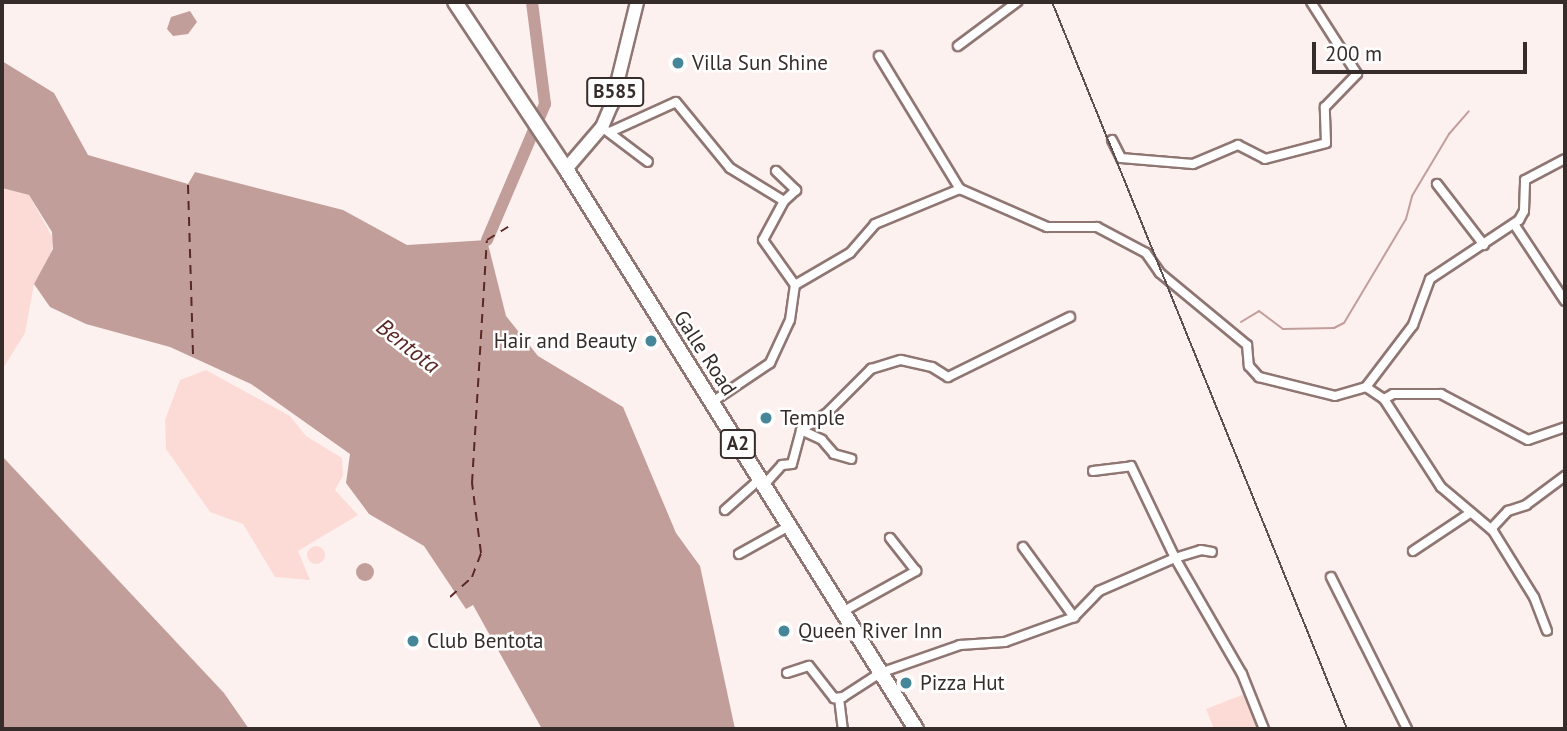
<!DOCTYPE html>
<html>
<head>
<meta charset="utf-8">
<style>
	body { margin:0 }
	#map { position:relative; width:1567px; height:731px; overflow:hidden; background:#fdf1f0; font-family:"PT Sans",sans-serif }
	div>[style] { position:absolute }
	.green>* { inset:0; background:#fcdbd7 }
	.round { border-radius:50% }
	.water>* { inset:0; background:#c29e9a }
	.stream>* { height:2px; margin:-1px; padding:0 1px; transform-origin:1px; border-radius:1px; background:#c29e9a }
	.river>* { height:12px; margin:-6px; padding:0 6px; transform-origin:6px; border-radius:6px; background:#c29e9a }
	.ferry>* { height:2px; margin-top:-1px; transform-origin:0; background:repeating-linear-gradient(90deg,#592824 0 9px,transparent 0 16px) }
	.roads { filter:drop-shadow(2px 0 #8f7672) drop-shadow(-2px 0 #8f7672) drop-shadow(0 2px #8f7672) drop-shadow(0 -2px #8f7672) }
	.street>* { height:8px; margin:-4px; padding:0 4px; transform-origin:4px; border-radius:4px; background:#fff }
	.primary>* { height:12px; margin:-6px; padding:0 6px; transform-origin:6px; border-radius:6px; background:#fff }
	.highway>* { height:14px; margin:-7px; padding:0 7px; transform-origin:7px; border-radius:7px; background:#fff }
	.rail>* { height:2px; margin:-1px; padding:0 1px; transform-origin:1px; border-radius:1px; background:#5c5150 }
	.dots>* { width:19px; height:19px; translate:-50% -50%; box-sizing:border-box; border:4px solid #fff; border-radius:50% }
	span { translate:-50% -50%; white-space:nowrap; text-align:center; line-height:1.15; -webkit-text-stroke:5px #fff; paint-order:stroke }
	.shield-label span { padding:2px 5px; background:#fff; border:2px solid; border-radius:5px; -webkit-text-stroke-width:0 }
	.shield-label { font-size:19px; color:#362c2a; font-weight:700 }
	.poi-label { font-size:21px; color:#362c2a }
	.left { translate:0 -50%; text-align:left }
	.right { translate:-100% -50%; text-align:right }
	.street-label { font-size:21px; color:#362c2a }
	.water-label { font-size:23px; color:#592824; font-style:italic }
	.frame { position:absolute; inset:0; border:4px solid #362c2a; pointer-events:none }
	.scale { position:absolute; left:1312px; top:42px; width:215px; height:32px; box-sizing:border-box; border:4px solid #362c2a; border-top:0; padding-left:9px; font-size:21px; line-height:24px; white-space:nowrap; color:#362c2a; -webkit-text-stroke:5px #fff; paint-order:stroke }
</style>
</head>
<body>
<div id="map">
	<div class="green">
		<i style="clip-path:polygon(2px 188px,29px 195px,54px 240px,50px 258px,34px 284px,25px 333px,2px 370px)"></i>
		<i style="clip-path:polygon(206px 370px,290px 416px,306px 436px,342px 458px,343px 475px,335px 490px,358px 515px,298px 551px,310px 580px,275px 577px,243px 524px,210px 512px,166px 449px,165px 420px,180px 380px)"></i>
		<i class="round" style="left:307px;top:546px;width:18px;height:18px"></i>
		<i style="clip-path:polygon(1247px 693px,1263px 729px,1214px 729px,1206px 709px)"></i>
	</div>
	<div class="water">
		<i style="clip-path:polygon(190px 11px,197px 22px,188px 34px,173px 36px,167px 29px,171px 17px)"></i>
		<i style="clip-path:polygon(2px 61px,54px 93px,88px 155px,188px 184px,195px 172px,343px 210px,407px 245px,487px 240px,506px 316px,538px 356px,623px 407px,676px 533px,700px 566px,735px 729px,542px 729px,473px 605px,466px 609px,424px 546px,369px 514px,346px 483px,350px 454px,251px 384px,170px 347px,86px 324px,50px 307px,34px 284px,53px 249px,52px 232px,29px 195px,2px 188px)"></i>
		<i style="clip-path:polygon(2px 456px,224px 693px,249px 729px,2px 729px)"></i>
		<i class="round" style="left:356px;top:563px;width:18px;height:18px"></i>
	</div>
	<div class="stream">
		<i style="left:1241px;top:322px;width:21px;rotate:-31deg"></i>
		<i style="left:1259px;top:311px;width:30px;rotate:37deg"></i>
		<i style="left:1283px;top:329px;width:51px;rotate:-1.1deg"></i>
		<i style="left:1334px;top:328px;width:11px;rotate:-27deg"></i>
		<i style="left:1344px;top:323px;width:121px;rotate:-59.2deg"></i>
		<i style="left:1406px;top:219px;width:24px;rotate:-75deg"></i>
		<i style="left:1412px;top:196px;width:72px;rotate:-59.2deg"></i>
		<i style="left:1449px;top:134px;width:30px;rotate:-49deg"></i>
	</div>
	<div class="river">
		<i style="left:487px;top:240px;width:148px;rotate:-66.9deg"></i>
		<i style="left:545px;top:104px;width:103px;rotate:-97.3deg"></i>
	</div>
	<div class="ferry">
		<i style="left:188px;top:185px;width:172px;rotate:88.3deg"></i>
		<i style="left:450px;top:597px;width:30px;rotate:-42deg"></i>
		<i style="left:472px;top:577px;width:26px;rotate:-69deg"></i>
		<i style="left:481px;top:553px;width:71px;rotate:-97.3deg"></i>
		<i style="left:472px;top:483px;width:243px;rotate:-86.5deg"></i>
		<i style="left:487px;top:240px;width:25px;rotate:-32deg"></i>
	</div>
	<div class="roads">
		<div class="street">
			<i style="left:958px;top:46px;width:74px;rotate:-36.7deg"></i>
			<i style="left:879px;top:56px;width:156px;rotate:58.7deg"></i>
			<i style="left:960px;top:189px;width:95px;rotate:23.6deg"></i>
			<i style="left:1047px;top:227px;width:50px"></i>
			<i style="left:1097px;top:227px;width:55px;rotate:28deg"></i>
			<i style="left:1146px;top:253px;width:24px;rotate:55deg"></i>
			<i style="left:1160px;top:273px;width:113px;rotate:39.6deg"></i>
			<i style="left:1247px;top:345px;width:21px;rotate:85deg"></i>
			<i style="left:1249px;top:366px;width:15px;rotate:48deg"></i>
			<i style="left:1259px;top:377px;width:78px;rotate:14deg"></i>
			<i style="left:1335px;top:396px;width:32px;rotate:-16deg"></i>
			<i style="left:1366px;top:387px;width:78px;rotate:-52.8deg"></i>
			<i style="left:1413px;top:325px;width:49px;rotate:-69.7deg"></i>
			<i style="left:1430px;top:279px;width:107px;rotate:-33.5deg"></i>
			<i style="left:1519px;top:220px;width:10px;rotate:-61deg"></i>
			<i style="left:1524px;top:211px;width:31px;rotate:-88deg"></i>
			<i style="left:1525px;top:180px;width:45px;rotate:-27.7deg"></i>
			<i style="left:607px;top:131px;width:51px;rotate:37.1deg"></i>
			<i style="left:610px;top:132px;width:72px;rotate:-24.4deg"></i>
			<i style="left:676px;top:102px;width:85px;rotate:50.7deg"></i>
			<i style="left:730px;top:168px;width:63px;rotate:31.4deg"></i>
			<i style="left:784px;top:201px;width:44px;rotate:118.3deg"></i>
			<i style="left:763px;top:240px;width:55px;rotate:54.6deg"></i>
			<i style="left:1112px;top:140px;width:20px;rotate:63deg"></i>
			<i style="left:1121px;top:158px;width:72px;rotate:4.8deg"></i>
			<i style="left:1193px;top:164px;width:49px;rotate:-22.9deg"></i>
			<i style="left:1238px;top:145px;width:30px;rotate:27deg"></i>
			<i style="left:1265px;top:159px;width:63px;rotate:-14.7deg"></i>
			<i style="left:1326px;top:143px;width:36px;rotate:-92deg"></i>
			<i style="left:1325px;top:107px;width:46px;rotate:-45.9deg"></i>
			<i style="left:1357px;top:74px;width:85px;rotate:-122.6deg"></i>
			<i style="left:776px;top:171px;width:28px;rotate:44deg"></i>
			<i style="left:796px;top:190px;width:16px;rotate:137deg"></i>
			<i style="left:1437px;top:184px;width:77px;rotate:52.4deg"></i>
			<i style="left:1514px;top:224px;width:92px;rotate:56.5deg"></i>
			<i style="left:1366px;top:387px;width:22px;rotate:34deg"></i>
			<i style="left:1384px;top:399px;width:105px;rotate:57.1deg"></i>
			<i style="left:1441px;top:487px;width:68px;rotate:40.2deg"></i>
			<i style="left:1493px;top:531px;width:78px;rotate:58.2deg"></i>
			<i style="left:1534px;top:597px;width:36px;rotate:69deg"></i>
			<i style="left:1384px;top:399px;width:10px;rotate:-29deg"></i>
			<i style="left:1393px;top:394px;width:48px"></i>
			<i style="left:1441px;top:394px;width:98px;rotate:27.9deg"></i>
			<i style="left:1528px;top:440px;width:39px;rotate:-19deg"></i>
			<i style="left:712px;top:402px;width:70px;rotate:-33.9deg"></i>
			<i style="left:770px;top:363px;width:47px;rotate:-65.1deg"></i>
			<i style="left:790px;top:320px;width:35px;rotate:-82deg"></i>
			<i style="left:795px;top:285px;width:64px;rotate:-30.2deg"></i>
			<i style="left:850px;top:253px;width:38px;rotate:-49deg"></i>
			<i style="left:875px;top:224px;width:92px;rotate:-22.4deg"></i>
			<i style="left:801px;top:430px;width:23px;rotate:25deg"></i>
			<i style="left:822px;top:440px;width:18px;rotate:49deg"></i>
			<i style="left:834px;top:454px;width:18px;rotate:16deg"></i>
			<i style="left:1093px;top:471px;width:38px;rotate:-7deg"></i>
			<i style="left:1131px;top:466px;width:102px;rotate:64.4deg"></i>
			<i style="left:1175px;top:558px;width:27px;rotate:-17deg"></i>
			<i style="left:1201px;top:550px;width:11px;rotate:10deg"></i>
			<i style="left:764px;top:485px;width:27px;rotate:-48deg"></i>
			<i style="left:782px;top:465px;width:10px;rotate:-6deg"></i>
			<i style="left:792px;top:464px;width:35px;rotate:-75deg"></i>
			<i style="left:801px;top:430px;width:30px;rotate:-33deg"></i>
			<i style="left:826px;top:414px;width:64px;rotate:-45deg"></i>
			<i style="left:871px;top:369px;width:31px;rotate:-17deg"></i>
			<i style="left:901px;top:360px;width:32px;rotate:13deg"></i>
			<i style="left:932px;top:367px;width:19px;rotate:32deg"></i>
			<i style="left:948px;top:377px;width:136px;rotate:-26.2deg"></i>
			<i style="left:725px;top:510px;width:47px;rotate:-41.5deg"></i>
			<i style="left:1491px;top:529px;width:25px;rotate:-47deg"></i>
			<i style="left:1508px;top:511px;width:19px;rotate:-18deg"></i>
			<i style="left:1526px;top:505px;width:49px;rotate:-36.6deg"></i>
			<i style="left:1023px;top:547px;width:87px;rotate:53.9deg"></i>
			<i style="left:1413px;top:551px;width:69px;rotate:-33.7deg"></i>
			<i style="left:739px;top:554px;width:57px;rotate:-29.2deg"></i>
			<i style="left:1331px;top:577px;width:170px;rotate:63.4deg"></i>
			<i style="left:842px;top:612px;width:85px;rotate:-29deg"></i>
			<i style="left:916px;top:571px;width:42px;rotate:-128.2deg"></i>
			<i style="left:787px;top:673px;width:23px;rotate:-18deg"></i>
			<i style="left:809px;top:666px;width:41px;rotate:52deg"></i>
			<i style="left:834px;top:698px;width:9px;rotate:-6deg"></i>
			<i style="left:843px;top:697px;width:44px;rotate:-33deg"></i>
			<i style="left:880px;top:673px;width:85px;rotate:-19.3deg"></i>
			<i style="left:960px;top:645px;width:45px;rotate:-3.8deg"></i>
			<i style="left:1005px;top:642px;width:73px;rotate:-19.9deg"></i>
			<i style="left:1074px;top:617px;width:36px;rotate:-46deg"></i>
			<i style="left:1099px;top:591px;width:83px;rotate:-23.5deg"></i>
			<i style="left:1175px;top:558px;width:134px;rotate:60deg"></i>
			<i style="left:1242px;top:674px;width:59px;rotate:68.2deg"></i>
			<i style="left:839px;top:698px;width:31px;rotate:83deg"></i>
		</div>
		<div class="primary">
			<i style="left:566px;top:169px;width:55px;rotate:-49.4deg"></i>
			<i style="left:602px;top:127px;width:25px;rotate:-67deg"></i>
			<i style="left:612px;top:104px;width:105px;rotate:-76.2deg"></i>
		</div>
		<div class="highway">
			<i style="left:455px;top:2px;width:201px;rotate:56.4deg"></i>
			<i style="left:566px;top:169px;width:660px;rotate:57.99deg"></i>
		</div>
	</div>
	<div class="rail">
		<i style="left:1052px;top:2px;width:785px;rotate:67.91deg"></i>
	</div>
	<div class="dots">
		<i style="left:678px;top:63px;background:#458798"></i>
		<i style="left:651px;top:341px;background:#458798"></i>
		<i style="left:766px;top:418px;background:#458798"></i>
		<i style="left:784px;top:631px;background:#458798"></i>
		<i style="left:413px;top:641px;background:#458798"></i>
		<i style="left:906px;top:683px;background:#458798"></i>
	</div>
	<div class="shield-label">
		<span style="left:615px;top:92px">B585</span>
		<span style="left:738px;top:444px">A2</span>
	</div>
	<div class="poi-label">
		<span class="left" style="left:692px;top:63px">Villa Sun Shine</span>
		<span class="right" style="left:637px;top:341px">Hair and Beauty</span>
		<span class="left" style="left:780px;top:418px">Temple</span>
		<span class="left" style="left:798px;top:631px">Queen River Inn</span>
		<span class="left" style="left:427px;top:641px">Club Bentota</span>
		<span class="left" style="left:920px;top:683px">Pizza Hut</span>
	</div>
	<div class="street-label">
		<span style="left:705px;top:353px;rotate:57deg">Galle Road</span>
	</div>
	<div class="water-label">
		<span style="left:408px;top:346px;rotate:38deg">Bentota</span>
	</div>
	<div class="frame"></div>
	<div class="scale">200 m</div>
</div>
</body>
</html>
